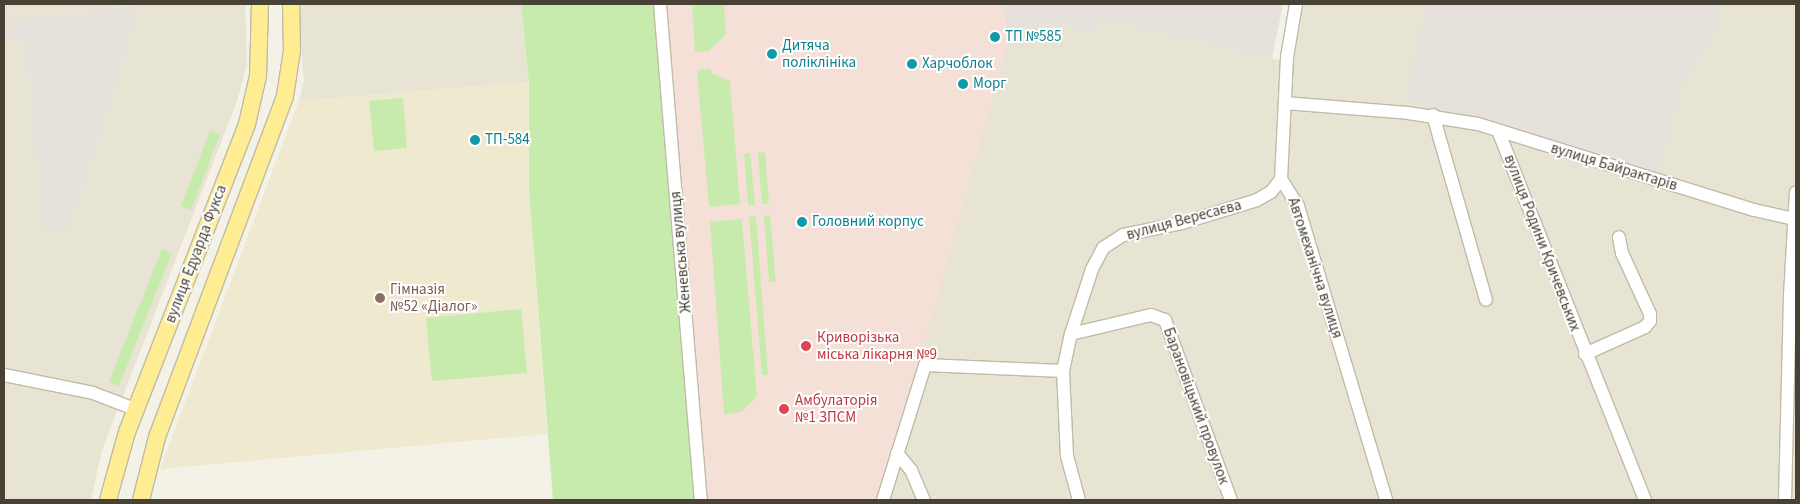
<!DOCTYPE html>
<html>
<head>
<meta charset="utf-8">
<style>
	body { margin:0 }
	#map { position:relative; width:1800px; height:504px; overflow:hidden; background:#f4f1e6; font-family:"Source Sans 3",sans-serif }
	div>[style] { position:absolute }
	.residential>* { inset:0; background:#e8e4d3 }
	.industrial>* { inset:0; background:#e6e2db }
	.education>* { inset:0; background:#eee9cf }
	.medical>* { inset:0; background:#f5e0d8 }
	.green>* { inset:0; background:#c7ebac }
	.roads { filter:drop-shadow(1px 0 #c0baa8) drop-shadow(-1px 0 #c0baa8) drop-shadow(0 1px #c0baa8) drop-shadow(0 -1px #c0baa8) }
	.minor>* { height:12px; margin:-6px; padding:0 6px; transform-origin:6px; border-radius:6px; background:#fff }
	.major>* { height:16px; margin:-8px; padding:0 8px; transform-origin:8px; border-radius:8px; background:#ffed94 }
	.dots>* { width:14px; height:14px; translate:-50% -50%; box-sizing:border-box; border:2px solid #fff; border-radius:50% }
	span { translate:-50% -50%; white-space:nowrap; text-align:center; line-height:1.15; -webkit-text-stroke:4px #fff; paint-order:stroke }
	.culture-label { font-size:15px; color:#0d838f }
	.left { translate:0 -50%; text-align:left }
	.street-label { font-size:15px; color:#474235 }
	.education-label { font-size:15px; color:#785e54 }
	.health-label { font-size:15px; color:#be3a42 }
	.frame { position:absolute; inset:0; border:5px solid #474235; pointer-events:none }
</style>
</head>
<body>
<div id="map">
	<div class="residential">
		<i style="clip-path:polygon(4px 4px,245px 4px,247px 64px,237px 101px,102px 450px,91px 500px,4px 500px,4px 42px,24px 40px,43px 228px,70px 228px,134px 27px,130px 6px,4px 21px)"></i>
		<i style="clip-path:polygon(297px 4px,521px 4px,529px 82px,299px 101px,304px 80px)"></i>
		<i style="clip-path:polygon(1296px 4px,1796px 4px,1796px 500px,881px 500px,1007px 39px,1040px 43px,1054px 23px,1094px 34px,1101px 19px,1286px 62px)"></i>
	</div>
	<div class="industrial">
		<i style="clip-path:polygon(1003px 4px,1283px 4px,1272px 59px,1101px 19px,1094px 34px,1054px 23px,1040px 43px,1007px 39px)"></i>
		<i style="clip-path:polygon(1426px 4px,1718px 4px,1722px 19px,1683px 85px,1656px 172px,1405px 99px)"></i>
		<i style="clip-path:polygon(131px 6px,134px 27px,70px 228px,43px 229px,24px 40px,4px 42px,4px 21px)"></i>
	</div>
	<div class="education">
		<i style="clip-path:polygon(529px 82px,529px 190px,547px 434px,160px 469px,299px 101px)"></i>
	</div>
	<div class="medical">
		<i style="clip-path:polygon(660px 4px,1003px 4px,1007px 39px,1004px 58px,881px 500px,701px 500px)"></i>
	</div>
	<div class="green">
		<i style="clip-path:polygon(521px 4px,660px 4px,701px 500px,553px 500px,529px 190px,529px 82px)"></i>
		<i style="clip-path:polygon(692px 4px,724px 4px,726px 34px,709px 51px,695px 52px)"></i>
		<i style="clip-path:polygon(710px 69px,713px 74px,730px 81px,740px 204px,709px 207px,697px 70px)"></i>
		<i style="clip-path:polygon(403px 98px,407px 148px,374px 151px,369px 101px)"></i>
		<i style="clip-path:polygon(210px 131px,220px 134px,191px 210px,181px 206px)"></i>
		<i style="clip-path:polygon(765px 152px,769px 203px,762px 204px,758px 153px)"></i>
		<i style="clip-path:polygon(750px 153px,755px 205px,748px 205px,744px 154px)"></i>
		<i style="clip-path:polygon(770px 215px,776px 282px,769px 282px,764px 216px)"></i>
		<i style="clip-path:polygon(756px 216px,768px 375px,762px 375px,749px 217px)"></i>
		<i style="clip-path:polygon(742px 219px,757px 397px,741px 412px,724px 414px,710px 222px)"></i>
		<i style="clip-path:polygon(162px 249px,172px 253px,119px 386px,109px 382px)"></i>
		<i style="clip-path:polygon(521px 309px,527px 373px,432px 381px,426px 318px)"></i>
	</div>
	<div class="roads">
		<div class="minor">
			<i style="left:660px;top:4px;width:498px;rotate:85.3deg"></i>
			<i style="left:1296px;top:4px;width:54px;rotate:99.6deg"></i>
			<i style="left:1287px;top:57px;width:122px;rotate:92.8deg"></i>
			<i style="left:1281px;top:179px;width:32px;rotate:58deg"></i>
			<i style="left:1298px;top:206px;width:307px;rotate:73.3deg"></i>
			<i style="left:1285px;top:103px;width:123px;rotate:4.6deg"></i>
			<i style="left:1408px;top:113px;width:71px;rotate:8.9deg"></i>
			<i style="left:1478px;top:124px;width:289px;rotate:17.3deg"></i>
			<i style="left:1754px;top:210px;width:42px;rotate:12.4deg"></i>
			<i style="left:1433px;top:115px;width:192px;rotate:74deg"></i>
			<i style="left:1499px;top:133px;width:395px;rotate:68.3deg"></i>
			<i style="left:1071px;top:334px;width:82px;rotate:-13.4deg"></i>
			<i style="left:1151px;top:315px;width:15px;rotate:20deg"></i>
			<i style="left:1165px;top:320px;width:192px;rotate:69.9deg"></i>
			<i style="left:1585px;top:354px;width:66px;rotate:-24.2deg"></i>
			<i style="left:1645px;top:327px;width:8px;rotate:-50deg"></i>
			<i style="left:1650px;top:321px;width:7px;rotate:-90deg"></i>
			<i style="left:1650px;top:314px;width:67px;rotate:-114.7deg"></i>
			<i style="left:1622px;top:253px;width:16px;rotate:-101deg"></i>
			<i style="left:4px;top:375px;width:91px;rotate:11.4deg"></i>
			<i style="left:93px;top:393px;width:45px;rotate:20.9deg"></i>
			<i style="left:897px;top:453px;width:22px;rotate:51deg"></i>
			<i style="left:911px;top:470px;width:33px;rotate:67deg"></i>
			<i style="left:883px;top:500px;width:141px;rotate:-72.7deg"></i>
			<i style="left:925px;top:365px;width:138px;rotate:2.5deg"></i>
			<i style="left:1079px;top:500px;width:46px;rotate:-105.3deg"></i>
			<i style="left:1067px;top:456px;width:85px;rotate:-92.7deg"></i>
			<i style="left:1063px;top:371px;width:38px;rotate:-78deg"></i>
			<i style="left:1071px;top:334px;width:68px;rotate:-72.1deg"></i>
			<i style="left:1092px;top:269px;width:24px;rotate:-62deg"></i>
			<i style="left:1103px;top:248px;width:24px;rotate:-33deg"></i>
			<i style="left:1123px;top:235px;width:60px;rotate:-11.5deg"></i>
			<i style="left:1182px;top:223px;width:78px;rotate:-17deg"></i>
			<i style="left:1257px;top:200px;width:16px;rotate:-30deg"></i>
			<i style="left:1271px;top:192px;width:16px;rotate:-52deg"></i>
			<i style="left:1785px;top:500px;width:205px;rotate:-88.6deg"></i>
			<i style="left:1790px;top:295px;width:103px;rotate:-86.7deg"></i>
		</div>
		<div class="major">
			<i style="left:108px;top:500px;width:71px;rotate:-74.4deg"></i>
			<i style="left:127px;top:432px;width:331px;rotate:-68.7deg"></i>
			<i style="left:247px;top:124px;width:49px;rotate:-77.1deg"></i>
			<i style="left:258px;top:76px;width:72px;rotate:-88.4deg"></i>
			<i style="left:141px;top:500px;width:65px;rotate:-75.7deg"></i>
			<i style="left:157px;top:437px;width:364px;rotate:-69.4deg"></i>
			<i style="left:285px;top:96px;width:46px;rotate:-81.2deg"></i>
			<i style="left:292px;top:51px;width:47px;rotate:-91.2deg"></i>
		</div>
	</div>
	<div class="dots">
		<i style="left:995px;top:37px;background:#0f9aa8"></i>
		<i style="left:772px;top:54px;background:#0f9aa8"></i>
		<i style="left:912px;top:64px;background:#0f9aa8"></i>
		<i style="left:963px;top:84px;background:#0f9aa8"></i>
		<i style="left:475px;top:140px;background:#0f9aa8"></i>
		<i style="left:802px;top:222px;background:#0f9aa8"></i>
		<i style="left:380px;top:298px;background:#8d6e63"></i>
		<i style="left:806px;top:346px;background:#e0444e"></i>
		<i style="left:784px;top:409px;background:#e0444e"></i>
	</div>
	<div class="culture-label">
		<span class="left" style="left:1005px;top:37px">ТП №585</span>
		<span class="left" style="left:782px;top:54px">Дитяча<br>поліклініка</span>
		<span class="left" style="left:922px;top:64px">Харчоблок</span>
		<span class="left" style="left:973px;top:84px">Морг</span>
		<span class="left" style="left:485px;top:140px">ТП-584</span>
		<span class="left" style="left:812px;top:222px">Головний корпус</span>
	</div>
	<div class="street-label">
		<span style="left:1614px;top:167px;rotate:17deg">вулиця Байрактарів</span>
		<span style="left:1184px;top:220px;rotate:-15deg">вулиця Вересаєва</span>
		<span style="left:1542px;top:243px;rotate:69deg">вулиця Родини Кричевських</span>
		<span style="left:681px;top:252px;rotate:-95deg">Женевська вулиця</span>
		<span style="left:196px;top:254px;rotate:-69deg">вулиця Едуарда Фукса</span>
		<span style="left:1315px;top:268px;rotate:72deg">Автомеханічна вулиця</span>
		<span style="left:1196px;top:406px;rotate:70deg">Барановіцький провулок</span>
	</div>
	<div class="education-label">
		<span class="left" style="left:390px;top:298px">Гімназія<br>№52 «Діалог»</span>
	</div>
	<div class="health-label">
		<span class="left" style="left:817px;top:346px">Криворізька<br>міська лікарня №9</span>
		<span class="left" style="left:795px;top:409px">Амбулаторія<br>№1 ЗПСМ</span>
	</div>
	<div class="frame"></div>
</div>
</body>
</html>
